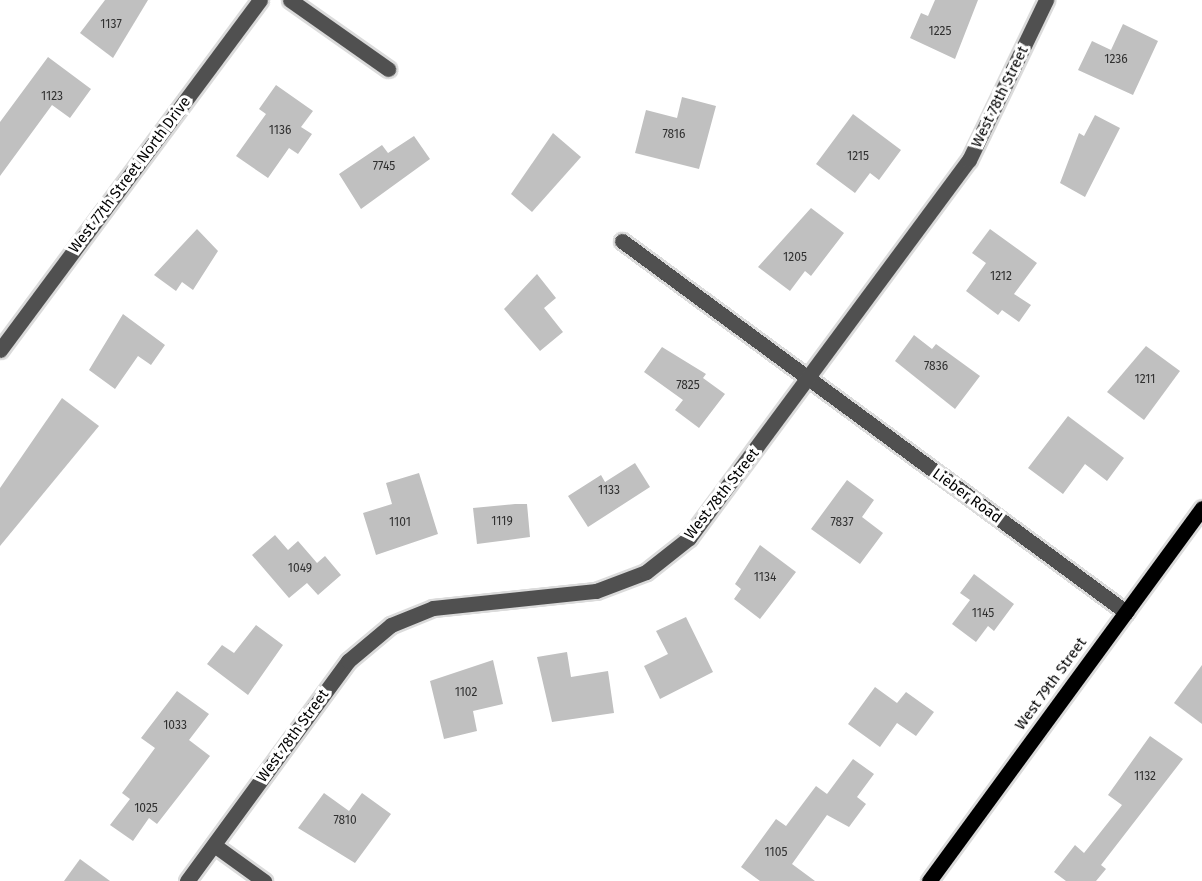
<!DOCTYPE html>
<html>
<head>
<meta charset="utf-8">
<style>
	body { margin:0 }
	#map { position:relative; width:1202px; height:881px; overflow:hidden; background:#fff; font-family:"Fira Sans",sans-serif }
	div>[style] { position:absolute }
	.building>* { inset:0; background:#c0c0c0 }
	.roads { filter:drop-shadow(2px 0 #dbdbdb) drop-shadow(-2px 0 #dbdbdb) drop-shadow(0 2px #dbdbdb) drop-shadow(0 -2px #dbdbdb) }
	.minor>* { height:15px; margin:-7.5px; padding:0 7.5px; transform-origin:7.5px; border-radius:7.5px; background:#505050 }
	.major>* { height:15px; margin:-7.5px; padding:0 7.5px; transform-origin:7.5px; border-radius:7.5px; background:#000 }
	span { translate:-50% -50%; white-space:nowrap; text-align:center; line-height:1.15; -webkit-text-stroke:6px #fff; paint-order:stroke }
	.number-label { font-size:12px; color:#303030 }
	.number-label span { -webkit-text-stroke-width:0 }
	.street-label { font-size:15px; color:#000 }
</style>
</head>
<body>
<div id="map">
	<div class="building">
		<i style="clip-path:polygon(105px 0,148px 0,113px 58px,80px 33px)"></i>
		<i style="clip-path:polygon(935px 0,978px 0,955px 59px,910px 38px,921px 13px,928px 16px)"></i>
		<i style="clip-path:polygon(1123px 24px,1158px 41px,1133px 95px,1078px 70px,1092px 41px,1111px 50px)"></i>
		<i style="clip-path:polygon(48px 57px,91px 89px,70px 118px,52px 105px,0 176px,0 122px)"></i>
		<i style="clip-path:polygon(276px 85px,313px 111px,301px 127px,312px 134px,298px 154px,289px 148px,268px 178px,236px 156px,266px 114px,259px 109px)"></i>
		<i style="clip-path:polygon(682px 97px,716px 106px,699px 169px,635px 153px,646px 110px,677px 118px)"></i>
		<i style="clip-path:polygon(853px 114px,901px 150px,879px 180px,870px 173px,855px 193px,816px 164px)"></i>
		<i style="clip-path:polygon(1095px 115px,1120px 128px,1085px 197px,1060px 183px,1079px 133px,1084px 136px)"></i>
		<i style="clip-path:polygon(553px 133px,581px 157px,532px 212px,511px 194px)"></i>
		<i style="clip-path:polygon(414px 136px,430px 159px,361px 209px,339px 174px,382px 145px,388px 153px)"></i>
		<i style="clip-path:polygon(811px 208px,844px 233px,811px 276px,805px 271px,790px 291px,758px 267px)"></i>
		<i style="clip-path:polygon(197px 229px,218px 251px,193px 290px,182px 282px,176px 291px,154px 275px)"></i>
		<i style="clip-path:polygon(990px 229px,1037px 263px,1014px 294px,1031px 305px,1019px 322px,1002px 310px,998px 315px,966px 291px,986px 263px,972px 253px)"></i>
		<i style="clip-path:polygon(537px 274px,556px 298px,544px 308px,563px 332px,540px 351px,504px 309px)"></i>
		<i style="clip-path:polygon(123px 314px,165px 345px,151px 365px,138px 356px,115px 389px,89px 370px)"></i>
		<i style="clip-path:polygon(914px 335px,932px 349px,936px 344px,980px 376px,955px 409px,895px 361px)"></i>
		<i style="clip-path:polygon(1146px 346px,1180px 371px,1144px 420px,1107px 392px)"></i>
		<i style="clip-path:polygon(662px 347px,706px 374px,703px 378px,725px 394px,699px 428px,675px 410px,683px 400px,644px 372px)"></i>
		<i style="clip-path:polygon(62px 398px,99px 426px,0 546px,0 488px)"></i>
		<i style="clip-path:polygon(1068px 416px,1124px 458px,1107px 481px,1085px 464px,1063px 494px,1028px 468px)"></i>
		<i style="clip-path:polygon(635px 463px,650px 487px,588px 527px,568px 496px,601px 475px,605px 482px)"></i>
		<i style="clip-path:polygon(419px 473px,438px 534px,376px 555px,363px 513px,392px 504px,386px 483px)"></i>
		<i style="clip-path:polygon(847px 480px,874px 500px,862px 517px,883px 533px,860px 564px,811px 529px)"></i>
		<i style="clip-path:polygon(515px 504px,527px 504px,530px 537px,477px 544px,473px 508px)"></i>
		<i style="clip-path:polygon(275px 535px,288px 550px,298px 541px,317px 563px,325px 556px,341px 575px,318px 595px,307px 583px,289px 598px,252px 555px)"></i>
		<i style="clip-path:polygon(760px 545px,796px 572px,760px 619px,734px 599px,741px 589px,735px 584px)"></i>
		<i style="clip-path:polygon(974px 574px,1014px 604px,994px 631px,988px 626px,976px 642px,952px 624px,970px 600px,960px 593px)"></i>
		<i style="clip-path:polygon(686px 617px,713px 672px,660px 699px,644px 666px,668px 654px,656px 631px)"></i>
		<i style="clip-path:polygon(256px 625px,283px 645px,248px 695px,207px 664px,222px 645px,234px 653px)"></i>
		<i style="clip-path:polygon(567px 652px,571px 677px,608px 671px,614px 713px,552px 722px,537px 657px)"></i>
		<i style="clip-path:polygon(493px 660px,503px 704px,473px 711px,477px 731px,444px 739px,430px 681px)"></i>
		<i style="clip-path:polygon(1202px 665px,1202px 724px,1174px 703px)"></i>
		<i style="clip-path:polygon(875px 687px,897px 703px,906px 692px,934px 712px,916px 736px,897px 723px,880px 747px,848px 724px)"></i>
		<i style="clip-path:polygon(177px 691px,209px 714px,189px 740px,210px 756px,157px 824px,149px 818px,133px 841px,110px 825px,130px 799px,122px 793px,155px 748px,141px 738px)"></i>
		<i style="clip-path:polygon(1150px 736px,1183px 759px,1101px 865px,1106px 869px,1096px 881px,1066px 881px,1054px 872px,1075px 845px,1084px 853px,1122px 805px,1108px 795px)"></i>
		<i style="clip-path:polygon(853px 759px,874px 774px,857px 797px,866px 804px,849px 827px,827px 815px,792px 864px,815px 881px,760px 881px,741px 867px,776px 819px,786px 826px,816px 786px,827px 794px)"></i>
		<i style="clip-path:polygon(324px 793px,349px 811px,362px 793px,391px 814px,355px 863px,298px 828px)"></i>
		<i style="clip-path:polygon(80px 859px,110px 881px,64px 881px)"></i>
	</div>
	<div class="roads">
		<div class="minor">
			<i style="left:290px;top:0;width:120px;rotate:35.1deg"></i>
			<i style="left:622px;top:241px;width:626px;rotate:36.36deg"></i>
			<i style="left:0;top:350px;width:436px;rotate:-53.4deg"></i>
			<i style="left:214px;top:845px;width:62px;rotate:35.8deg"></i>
			<i style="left:187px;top:881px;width:273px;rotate:-53.8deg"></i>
			<i style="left:348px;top:661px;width:56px;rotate:-39.9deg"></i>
			<i style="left:391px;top:625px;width:45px;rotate:-22deg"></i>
			<i style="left:433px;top:608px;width:164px;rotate:-6deg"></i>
			<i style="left:596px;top:591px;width:53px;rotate:-20.8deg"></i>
			<i style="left:646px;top:572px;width:55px;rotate:-38.3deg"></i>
			<i style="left:689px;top:538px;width:470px;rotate:-53.5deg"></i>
			<i style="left:969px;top:160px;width:178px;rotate:-64.3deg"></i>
		</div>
		<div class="major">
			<i style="left:929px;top:881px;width:462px;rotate:-53.8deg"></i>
		</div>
	</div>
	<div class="number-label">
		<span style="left:111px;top:25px">1137</span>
		<span style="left:940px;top:32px">1225</span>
		<span style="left:1116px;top:60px">1236</span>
		<span style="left:52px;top:97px">1123</span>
		<span style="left:280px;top:131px">1136</span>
		<span style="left:674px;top:135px">7816</span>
		<span style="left:858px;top:157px">1215</span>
		<span style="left:384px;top:167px">7745</span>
		<span style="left:795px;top:258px">1205</span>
		<span style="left:1001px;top:277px">1212</span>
		<span style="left:936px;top:367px">7836</span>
		<span style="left:1145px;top:380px">1211</span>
		<span style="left:688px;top:386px">7825</span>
		<span style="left:609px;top:491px">1133</span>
		<span style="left:502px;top:522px">1119</span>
		<span style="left:400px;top:523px">1101</span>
		<span style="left:842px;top:523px">7837</span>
		<span style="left:300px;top:569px">1049</span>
		<span style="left:765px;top:578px">1134</span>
		<span style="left:983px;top:614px">1145</span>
		<span style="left:466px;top:693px">1102</span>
		<span style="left:175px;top:726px">1033</span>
		<span style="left:1145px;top:777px">1132</span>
		<span style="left:146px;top:809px">1025</span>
		<span style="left:345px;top:821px">7810</span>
		<span style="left:776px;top:853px">1105</span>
	</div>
	<div class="street-label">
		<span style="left:1000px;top:97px;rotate:-64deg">West 78th Street</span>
		<span style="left:130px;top:175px;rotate:-53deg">West 77th Street North Drive</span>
		<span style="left:722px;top:494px;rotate:-52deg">West 78th Street</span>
		<span style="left:967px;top:496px;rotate:36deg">Lieber Road</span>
		<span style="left:1051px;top:684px;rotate:-54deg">West 79th Street</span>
		<span style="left:293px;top:736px;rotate:-54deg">West 78th Street</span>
	</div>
</div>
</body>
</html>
